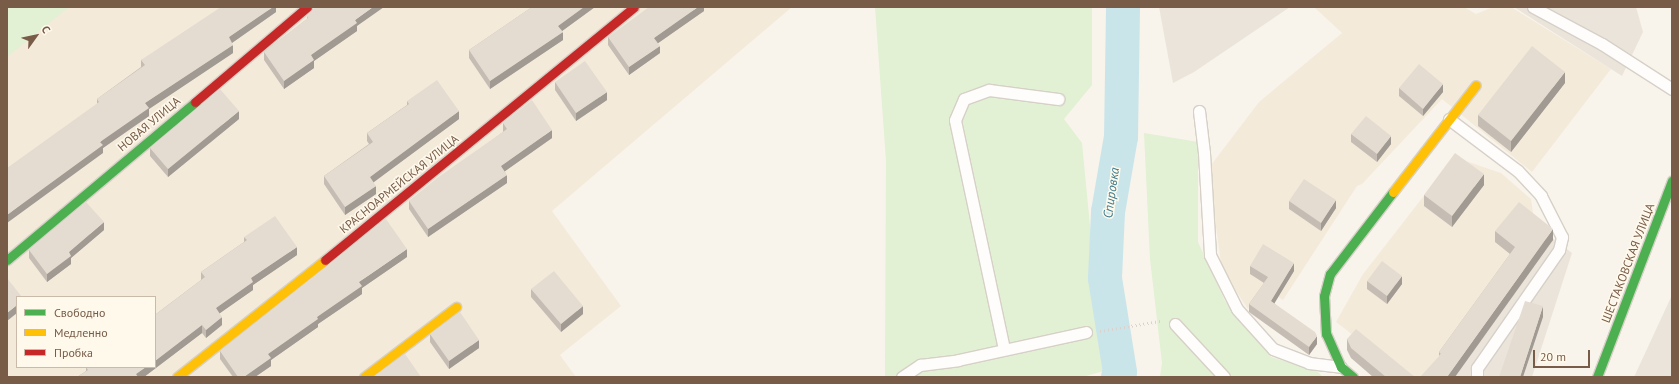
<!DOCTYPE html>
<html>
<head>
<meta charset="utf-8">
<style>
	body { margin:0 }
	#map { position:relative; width:1679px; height:384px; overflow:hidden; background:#f8f4eb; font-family:"PT Sans",sans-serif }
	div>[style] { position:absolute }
	.residential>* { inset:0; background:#f4eada }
	.industrial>* { inset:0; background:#ebe4db }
	.green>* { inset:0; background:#e2f0d4 }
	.river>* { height:34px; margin:-17px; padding:0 17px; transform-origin:17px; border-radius:17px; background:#cae5ea }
	.path>* { height:2.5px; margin-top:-1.25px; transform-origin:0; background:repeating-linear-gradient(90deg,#dad3cd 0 1px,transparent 0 4px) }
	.roads { filter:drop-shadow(1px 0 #d6d0c7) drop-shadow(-1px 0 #d6d0c7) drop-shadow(0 1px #d6d0c7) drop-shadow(0 -1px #d6d0c7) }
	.lane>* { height:11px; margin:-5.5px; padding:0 5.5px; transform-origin:5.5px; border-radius:5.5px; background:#fefdfc }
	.fast>* { height:9px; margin:-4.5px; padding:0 4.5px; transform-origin:4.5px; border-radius:4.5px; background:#4caf50 }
	.slow>* { height:9px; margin:-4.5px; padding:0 4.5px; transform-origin:4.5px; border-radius:4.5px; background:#ffc107 }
	.jam>* { height:9px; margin:-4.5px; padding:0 4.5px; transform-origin:4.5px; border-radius:4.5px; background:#c62828 }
	.wall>* { inset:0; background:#c5bdb4 }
	.shaded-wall>* { inset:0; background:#a09a92 }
	.building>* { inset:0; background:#e5dcd1 }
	span { translate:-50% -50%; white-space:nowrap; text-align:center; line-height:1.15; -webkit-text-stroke:3px #fff9ec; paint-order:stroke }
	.street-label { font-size:12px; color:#785c48 }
	.water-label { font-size:13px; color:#407b8d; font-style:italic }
	.frame { position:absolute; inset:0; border:8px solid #785c48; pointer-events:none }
	.legend { position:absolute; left:16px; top:296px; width:140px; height:72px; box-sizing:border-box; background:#fff9ec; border:1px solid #c9baaa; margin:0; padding:5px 7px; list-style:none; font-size:12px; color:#785c48 }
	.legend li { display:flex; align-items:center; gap:8px; height:20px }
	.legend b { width:20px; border:1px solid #c9baaa }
	.north { position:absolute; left:16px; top:16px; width:40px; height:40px; -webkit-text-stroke:3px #fff9ec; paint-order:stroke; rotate:57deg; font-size:11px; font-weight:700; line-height:16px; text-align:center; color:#785c48 }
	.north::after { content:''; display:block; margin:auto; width:14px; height:18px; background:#785c48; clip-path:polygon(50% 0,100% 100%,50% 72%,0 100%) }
	.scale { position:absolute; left:1533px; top:350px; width:57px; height:18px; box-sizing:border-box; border:2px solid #785c48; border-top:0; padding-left:5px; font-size:12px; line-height:14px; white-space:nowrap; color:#785c48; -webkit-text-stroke:3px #fff9ec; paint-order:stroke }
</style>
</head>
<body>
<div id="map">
	<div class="residential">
		<i style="clip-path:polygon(evenodd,62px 7px,792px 7px,552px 211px,621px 306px,560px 355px,576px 377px,7px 377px,7px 53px,62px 7px,17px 297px,155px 297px,155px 367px,17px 367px,17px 297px)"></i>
		<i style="clip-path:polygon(1314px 7px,1464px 7px,1476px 14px,1493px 7px,1511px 7px,1611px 69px,1532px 172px,1442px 99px,1362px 184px,1357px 186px,1283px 300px,1263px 287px,1248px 309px,1222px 270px,1208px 169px,1259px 102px,1342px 33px)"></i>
		<i style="clip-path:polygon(1454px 157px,1501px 173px,1531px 199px,1535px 225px,1425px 377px,1407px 377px,1336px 322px,1363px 274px)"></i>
	</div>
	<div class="industrial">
		<i style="clip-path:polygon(1159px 7px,1290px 7px,1194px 72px,1173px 83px)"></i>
		<i style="clip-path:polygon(1514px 7px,1636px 7px,1643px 32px,1622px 76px)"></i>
		<i style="clip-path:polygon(1535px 225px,1572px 253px,1532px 377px,1425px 377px)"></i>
		<i style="clip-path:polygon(1672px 295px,1672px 377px,1634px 377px)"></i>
	</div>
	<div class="green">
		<i style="clip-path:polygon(7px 7px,69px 7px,7px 57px)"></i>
		<i style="clip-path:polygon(875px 7px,1092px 7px,1092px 85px,1064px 119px,1082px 143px,1104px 371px,1082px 377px,885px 377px,886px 161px)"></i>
		<i style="clip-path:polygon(1144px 133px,1198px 142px,1198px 242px,1225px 301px,1271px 357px,1317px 371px,1323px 377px,1160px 377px,1162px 363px,1150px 259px)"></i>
	</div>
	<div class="river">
		<i style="left:1118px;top:377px;width:5px;rotate:-68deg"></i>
		<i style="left:1120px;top:372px;width:95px;rotate:-99.1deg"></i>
		<i style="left:1105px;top:278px;width:66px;rotate:-87.4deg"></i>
		<i style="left:1108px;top:212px;width:76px;rotate:-80.2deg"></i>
		<i style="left:1121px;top:137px;width:130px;rotate:-89.1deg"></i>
	</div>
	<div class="path">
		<i style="left:1100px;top:331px;width:61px;rotate:-9.5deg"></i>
	</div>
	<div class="roads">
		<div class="lane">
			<i style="left:1533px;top:7px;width:78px;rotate:28.2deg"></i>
			<i style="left:1602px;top:44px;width:83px;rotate:32.7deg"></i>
			<i style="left:1199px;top:111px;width:42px;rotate:83.2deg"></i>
			<i style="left:1204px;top:153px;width:102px;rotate:86.6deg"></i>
			<i style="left:1210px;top:255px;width:60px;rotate:63.4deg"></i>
			<i style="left:1237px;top:309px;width:54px;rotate:48deg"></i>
			<i style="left:1273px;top:349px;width:39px;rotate:21deg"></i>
			<i style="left:1309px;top:363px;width:32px;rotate:7deg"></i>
			<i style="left:1449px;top:119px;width:86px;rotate:37deg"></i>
			<i style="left:1518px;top:171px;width:34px;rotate:47deg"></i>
			<i style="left:1541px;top:196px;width:46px;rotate:62.9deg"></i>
			<i style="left:1562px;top:237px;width:13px;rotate:103deg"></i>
			<i style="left:1559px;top:250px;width:144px;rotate:124.8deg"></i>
			<i style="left:1477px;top:368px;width:9px;rotate:90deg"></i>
			<i style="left:1175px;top:324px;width:72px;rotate:47.2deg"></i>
			<i style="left:1004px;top:349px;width:234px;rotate:-102.1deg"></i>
			<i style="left:955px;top:120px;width:23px;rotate:-67deg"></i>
			<i style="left:964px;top:99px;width:27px;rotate:-20deg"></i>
			<i style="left:989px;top:90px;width:70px;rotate:7.4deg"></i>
			<i style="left:902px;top:377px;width:22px;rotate:-34deg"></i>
			<i style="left:920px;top:365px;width:38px;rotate:-7deg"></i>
			<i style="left:958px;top:360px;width:131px;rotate:-12.3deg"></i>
		</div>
		<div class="fast">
			<i style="left:7px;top:260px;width:246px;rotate:-40deg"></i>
			<i style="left:1353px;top:377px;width:16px;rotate:-140deg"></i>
			<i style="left:1341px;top:367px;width:36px;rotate:-114deg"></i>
			<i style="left:1326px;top:334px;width:38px;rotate:-93deg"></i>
			<i style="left:1324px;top:296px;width:23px;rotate:-75deg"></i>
			<i style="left:1330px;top:274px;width:103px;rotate:-52.5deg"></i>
			<i style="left:1597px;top:377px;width:210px;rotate:-69.1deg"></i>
		</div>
		<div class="slow">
			<i style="left:1393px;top:192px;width:135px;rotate:-52.2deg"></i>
			<i style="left:177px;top:377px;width:189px;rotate:-38.3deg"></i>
			<i style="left:364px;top:377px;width:116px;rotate:-37.3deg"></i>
		</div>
		<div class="jam">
			<i style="left:195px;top:102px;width:147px;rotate:-40.3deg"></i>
			<i style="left:325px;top:260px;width:399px;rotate:-39.3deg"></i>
		</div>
	</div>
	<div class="wall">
		<i style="clip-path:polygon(276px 7px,276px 12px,232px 43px,233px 53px,149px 109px,149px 116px,103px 148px,103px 153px,97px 104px,97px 99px,141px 67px,141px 60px)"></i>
		<i style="clip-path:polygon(532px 7px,595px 7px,562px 31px,563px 40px,490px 89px,469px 58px,469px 50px)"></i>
		<i style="clip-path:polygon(704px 7px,704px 11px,658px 43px,660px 53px,629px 75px,608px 45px,608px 37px)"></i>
		<i style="clip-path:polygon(307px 16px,357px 26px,357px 31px,314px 61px,314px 68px,284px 89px,264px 60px,264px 52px,307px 19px)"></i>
		<i style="clip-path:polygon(555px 82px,607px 100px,576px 121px,555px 90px)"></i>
		<i style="clip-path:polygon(1565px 83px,1511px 152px,1478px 126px,1478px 115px)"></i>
		<i style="clip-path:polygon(1399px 88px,1443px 92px,1423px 116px,1399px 96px)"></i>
		<i style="clip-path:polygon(407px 101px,459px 119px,373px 182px,376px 194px,345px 215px,324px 184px,324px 176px,369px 144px,367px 141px,367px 133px,407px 105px)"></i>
		<i style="clip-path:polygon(239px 119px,168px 177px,150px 156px,150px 148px)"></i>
		<i style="clip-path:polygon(503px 123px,552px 138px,505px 171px,507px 183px,428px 237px,409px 209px,409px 201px,503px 132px)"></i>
		<i style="clip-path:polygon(1351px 134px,1391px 144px,1377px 162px,1351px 142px)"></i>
		<i style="clip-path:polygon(1484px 185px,1452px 227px,1424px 206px,1424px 195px)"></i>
		<i style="clip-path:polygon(1289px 201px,1336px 208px,1321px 231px,1289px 209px)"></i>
		<i style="clip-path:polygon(104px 230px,71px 258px,71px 264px,47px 282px,29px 258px,29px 250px)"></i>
		<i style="clip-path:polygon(1495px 231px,1553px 240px,1439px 356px,1439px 352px,1510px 254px,1495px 242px)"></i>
		<i style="clip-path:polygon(244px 237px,297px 255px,253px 285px,253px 290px,219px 313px,222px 325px,206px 338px,202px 333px,144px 377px,77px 377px,86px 371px,86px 367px,201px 280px,201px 272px,244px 242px)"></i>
		<i style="clip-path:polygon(407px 257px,362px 288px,362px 294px,318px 324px,318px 327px,271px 360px,271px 366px,255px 377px,233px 377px,220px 359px,220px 351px)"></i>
		<i style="clip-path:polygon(1250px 266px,1294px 271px,1274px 303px,1317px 344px,1309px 355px,1249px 312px,1249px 304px,1264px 283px,1250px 274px)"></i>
		<i style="clip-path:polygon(1367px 281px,1402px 284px,1387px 304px,1367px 289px)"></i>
		<i style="clip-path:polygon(531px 289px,583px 314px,561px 332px,531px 297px)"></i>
		<i style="clip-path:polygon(430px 334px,479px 348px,449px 369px,430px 342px)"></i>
		<i style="clip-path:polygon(1347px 339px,1415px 377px,1373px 377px,1351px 358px,1347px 350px)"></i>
	</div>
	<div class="shaded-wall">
		<i style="clip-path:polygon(273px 7px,276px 7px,276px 12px,229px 45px,229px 37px)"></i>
		<i style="clip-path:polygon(373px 7px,384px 7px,357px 26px,357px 31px,314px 61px,314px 68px,284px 89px,284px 81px,311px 55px,355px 20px)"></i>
		<i style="clip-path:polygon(584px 7px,595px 7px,558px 34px,558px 26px)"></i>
		<i style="clip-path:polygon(698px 7px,704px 7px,704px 11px,654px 46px,654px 38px)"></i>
		<i style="clip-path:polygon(563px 32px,563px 40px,490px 89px,490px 81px)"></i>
		<i style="clip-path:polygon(233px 45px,233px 53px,149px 109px,149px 116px,103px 148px,103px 153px,7px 223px,7px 215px,100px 142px,145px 103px)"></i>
		<i style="clip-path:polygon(660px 46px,660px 53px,629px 75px,629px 67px)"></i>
		<i style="clip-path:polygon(1565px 72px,1565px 83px,1511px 152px,1511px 141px)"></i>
		<i style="clip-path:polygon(1443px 84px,1443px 92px,1423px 116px,1423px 109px)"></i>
		<i style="clip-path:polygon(607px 92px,607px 100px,576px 121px,576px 113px)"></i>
		<i style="clip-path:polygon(239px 111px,239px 119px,168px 177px,168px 169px)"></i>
		<i style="clip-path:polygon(459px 111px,459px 119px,370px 185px,370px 177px)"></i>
		<i style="clip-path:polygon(552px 130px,552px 138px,501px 174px,501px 166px)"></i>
		<i style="clip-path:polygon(1391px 136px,1391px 144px,1377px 162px,1377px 154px)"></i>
		<i style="clip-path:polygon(1484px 174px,1484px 185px,1452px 227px,1452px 216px)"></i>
		<i style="clip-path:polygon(507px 175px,507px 183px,428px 237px,428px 229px)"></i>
		<i style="clip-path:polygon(376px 186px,376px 194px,345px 215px,345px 207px)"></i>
		<i style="clip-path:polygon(1336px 200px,1336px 208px,1321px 231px,1321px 223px)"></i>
		<i style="clip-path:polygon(104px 222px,104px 230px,71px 258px,71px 264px,47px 282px,47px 274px,69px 252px)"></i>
		<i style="clip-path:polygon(1553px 229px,1553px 240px,1455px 377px,1447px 377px)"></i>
		<i style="clip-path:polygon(297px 247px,297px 255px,253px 285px,253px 290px,216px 316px,216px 308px,251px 278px)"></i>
		<i style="clip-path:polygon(407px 249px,407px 257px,362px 288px,362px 294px,318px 324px,318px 327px,271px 360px,271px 366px,255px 377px,244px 377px,268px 354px,317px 317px,359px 282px)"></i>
		<i style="clip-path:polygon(1294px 263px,1294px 271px,1271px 309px,1271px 301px)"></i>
		<i style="clip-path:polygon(1402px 276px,1402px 284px,1387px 304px,1387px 296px)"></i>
		<i style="clip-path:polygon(17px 305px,17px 313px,7px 321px,7px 313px)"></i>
		<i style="clip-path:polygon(583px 306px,583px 314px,561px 332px,561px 324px)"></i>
		<i style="clip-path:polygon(1543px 306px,1543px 317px,1523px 377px,1520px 377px)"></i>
		<i style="clip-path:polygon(222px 317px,222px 325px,206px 338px,206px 330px)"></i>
		<i style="clip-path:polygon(202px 325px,202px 333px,144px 377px,136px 377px,136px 374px,146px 367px,155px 367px,155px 361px)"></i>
		<i style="clip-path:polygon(1317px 336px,1317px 344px,1309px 355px,1309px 347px)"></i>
		<i style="clip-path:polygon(479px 340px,479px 348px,449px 369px,449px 361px)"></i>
	</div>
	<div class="building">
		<i style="clip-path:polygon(221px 7px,273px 7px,229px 37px,233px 45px,145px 103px,149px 108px,100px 142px,103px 145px,7px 215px,7px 168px,99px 102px,97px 99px,145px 65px,141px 60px)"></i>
		<i style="clip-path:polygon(315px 7px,373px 7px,355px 20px,357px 23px,311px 55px,314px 60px,284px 81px,264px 52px,308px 18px,307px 16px)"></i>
		<i style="clip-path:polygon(532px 7px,584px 7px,558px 26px,563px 32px,490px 81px,469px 50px)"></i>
		<i style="clip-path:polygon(649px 7px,698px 7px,654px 38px,660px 46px,629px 67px,608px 37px)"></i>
		<i style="clip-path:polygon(1532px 46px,1565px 72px,1511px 141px,1478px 115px)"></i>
		<i style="clip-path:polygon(585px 61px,607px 92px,576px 113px,555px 82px)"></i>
		<i style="clip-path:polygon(1419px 64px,1443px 84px,1423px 109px,1399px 88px)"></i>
		<i style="clip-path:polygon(437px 80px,459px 111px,370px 177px,376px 186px,345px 207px,324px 176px,373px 142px,367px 133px,409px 104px,407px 101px)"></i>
		<i style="clip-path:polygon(220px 89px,239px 111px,168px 169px,150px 148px)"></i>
		<i style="clip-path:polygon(532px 100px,552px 130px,501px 166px,507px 175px,428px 229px,409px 201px,437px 178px,507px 129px,503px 123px)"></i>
		<i style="clip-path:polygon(1366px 116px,1391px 136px,1377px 154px,1351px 134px)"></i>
		<i style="clip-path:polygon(1455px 153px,1484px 174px,1452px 216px,1424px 195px)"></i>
		<i style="clip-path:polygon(1304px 179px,1336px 200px,1321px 223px,1289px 201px)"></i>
		<i style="clip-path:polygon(86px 202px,104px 222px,69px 252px,71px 256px,47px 274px,29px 250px)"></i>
		<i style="clip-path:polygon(1519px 202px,1553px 229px,1447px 377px,1420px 377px,1441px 354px,1439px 352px,1515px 247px,1495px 231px)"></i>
		<i style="clip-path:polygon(275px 216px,297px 247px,251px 278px,253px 282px,216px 308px,222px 317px,206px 330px,202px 325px,155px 361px,155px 315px,205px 277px,201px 272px,247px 240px,244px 237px)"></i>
		<i style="clip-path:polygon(386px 219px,407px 249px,359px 282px,362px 286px,317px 317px,318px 319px,268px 354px,271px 358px,244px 377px,238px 377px,220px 351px)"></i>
		<i style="clip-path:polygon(1263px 244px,1294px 263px,1271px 301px,1315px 332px,1317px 336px,1309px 347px,1249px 304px,1268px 277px,1250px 266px)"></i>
		<i style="clip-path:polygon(1382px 261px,1402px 276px,1387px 296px,1367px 281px)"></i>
		<i style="clip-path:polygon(554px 271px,583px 306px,561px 324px,531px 289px)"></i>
		<i style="clip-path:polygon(7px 278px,22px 297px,17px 297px,17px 305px,7px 313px)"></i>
		<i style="clip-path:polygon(1525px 301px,1543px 306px,1520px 377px,1499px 377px)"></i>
		<i style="clip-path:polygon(460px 312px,479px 340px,449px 361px,430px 334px)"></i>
		<i style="clip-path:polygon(1356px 329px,1415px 377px,1386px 377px,1351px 348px,1347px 339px)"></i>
		<i style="clip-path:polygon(405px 354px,421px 377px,373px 377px)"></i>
		<i style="clip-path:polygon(86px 367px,146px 367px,136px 374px,138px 377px,77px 377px,88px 370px)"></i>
	</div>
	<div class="street-label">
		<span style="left:149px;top:124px;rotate:-40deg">НОВАЯ УЛИЦА</span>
		<span style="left:399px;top:184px;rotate:-39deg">КРАСНОАРМЕЙСКАЯ УЛИЦА</span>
		<span style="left:1628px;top:263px;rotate:-69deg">ШЕСТАКОВСКАЯ УЛИЦА</span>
	</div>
	<div class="water-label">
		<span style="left:1112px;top:193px;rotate:-82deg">Спировка</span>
	</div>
	<div class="frame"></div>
	<ul class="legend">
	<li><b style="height:5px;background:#4caf50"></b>Свободно</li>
	<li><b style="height:5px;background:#ffc107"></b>Медленно</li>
	<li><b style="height:5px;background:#c62828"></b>Пробка</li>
	</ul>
	<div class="north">С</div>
	<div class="scale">20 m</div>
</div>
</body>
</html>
